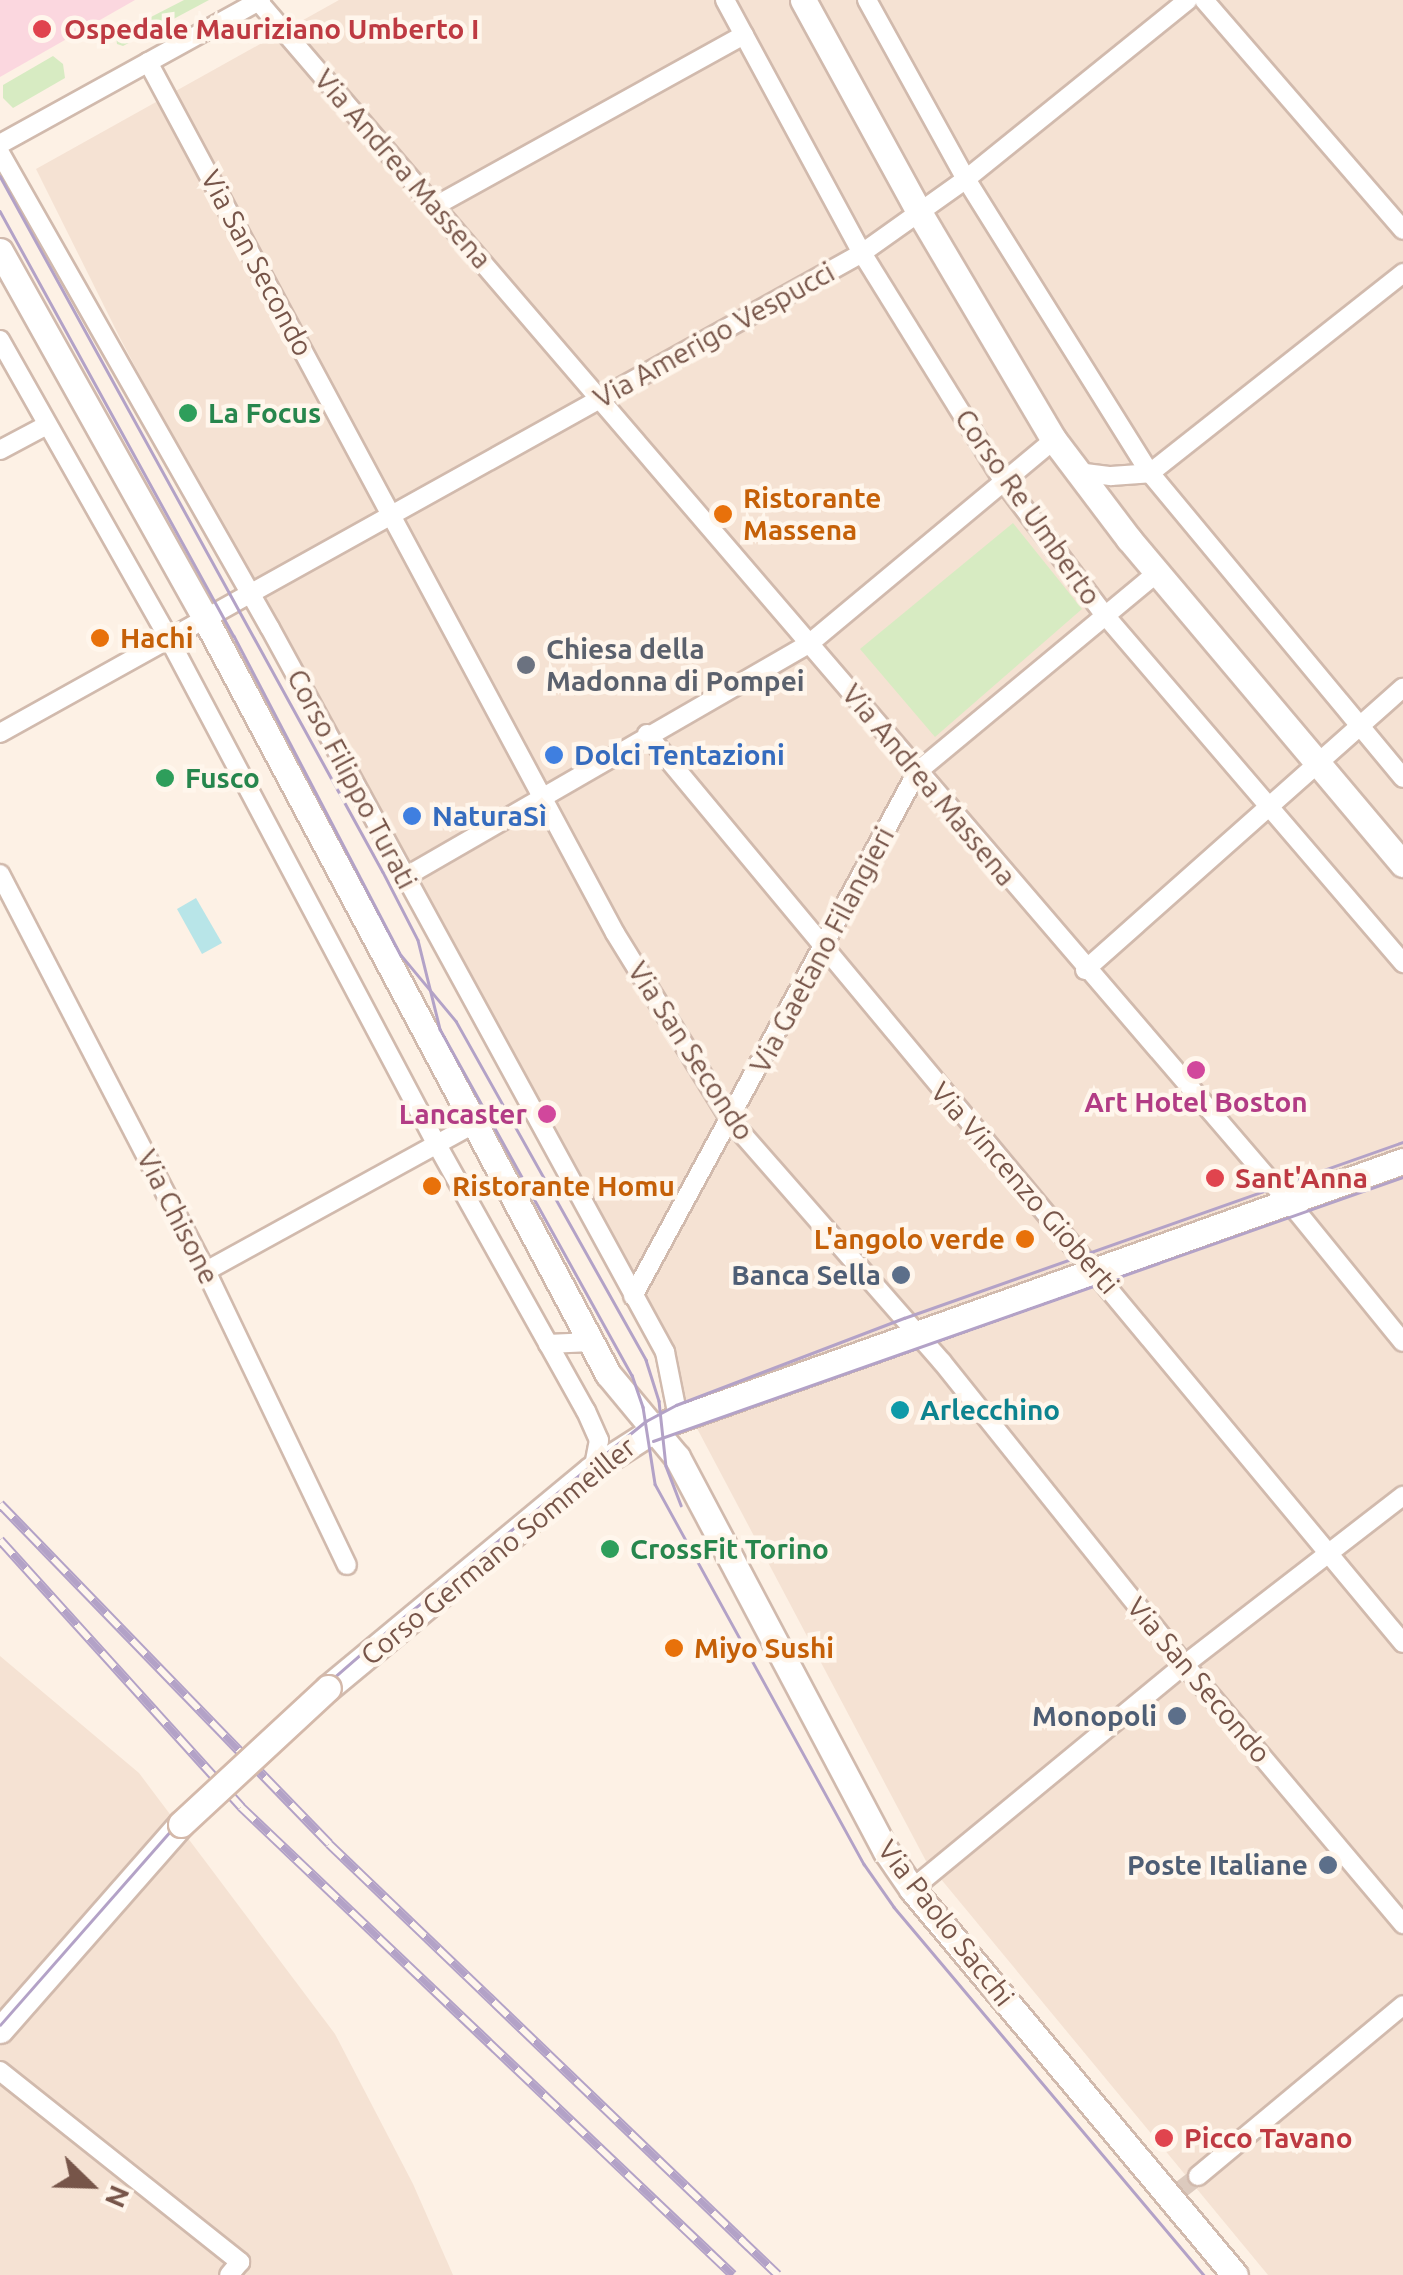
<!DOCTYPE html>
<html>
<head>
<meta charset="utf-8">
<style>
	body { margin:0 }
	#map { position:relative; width:1403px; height:2275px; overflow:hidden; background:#fdf1e5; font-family:Ubuntu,sans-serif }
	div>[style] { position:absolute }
	.residential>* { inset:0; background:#f5e2d3 }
	.medical>* { inset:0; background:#fbd7df }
	.green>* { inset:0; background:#d7ebc2 }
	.water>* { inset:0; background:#b8e5e8 }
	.street-tunnel>* { height:18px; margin-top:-9px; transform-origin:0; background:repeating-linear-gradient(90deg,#dccabe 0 18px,transparent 0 27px) }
	.roads { filter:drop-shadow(2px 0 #d1baad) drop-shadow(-2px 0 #d1baad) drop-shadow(0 2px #d1baad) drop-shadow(0 -2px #d1baad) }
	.street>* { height:18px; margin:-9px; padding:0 9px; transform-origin:9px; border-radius:9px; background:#fff }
	.secondary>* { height:25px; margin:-12.5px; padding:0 12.5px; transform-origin:12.5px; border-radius:12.5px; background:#fff }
	.tram>* { height:2.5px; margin:-1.25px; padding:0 1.25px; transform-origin:1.25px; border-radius:1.25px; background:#b3a2c7 }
	.rail>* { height:10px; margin-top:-5px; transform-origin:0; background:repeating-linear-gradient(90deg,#fff6ec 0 19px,#b3a2c7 0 38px); box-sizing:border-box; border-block:2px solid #b3a2c7 }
	.bridges { filter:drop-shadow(2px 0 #d4b9aa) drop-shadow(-2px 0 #d4b9aa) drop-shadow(0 2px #d4b9aa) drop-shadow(0 -2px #d4b9aa) }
	.secondary-bridge>* { height:25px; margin:-12.5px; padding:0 12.5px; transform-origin:12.5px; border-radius:12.5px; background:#fff }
	.dots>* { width:28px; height:28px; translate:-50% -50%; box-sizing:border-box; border:5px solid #fff6ec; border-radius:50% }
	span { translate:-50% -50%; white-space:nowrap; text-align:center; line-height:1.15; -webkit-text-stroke:9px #fff6ec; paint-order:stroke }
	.health-label { font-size:28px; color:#be3a42; font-weight:700 }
	.left { translate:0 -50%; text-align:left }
	.street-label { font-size:28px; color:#775549 }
	.leisure-label { font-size:28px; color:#27864d; font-weight:700 }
	.food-label { font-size:28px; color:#c56008; font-weight:700 }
	.right { translate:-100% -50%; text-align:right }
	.worship-label { font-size:28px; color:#5b616d; font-weight:700 }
	.shop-label { font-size:28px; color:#366cbe; font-weight:700 }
	.hotel-label { font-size:28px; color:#b23c85; font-weight:700 }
	.service-label { font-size:28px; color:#4e5e75; font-weight:700 }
	.culture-label { font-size:28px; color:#0d838f; font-weight:700 }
	.north { position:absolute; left:40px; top:2135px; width:100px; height:100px; -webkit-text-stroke:8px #fff6ec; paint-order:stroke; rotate:113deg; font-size:28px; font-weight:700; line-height:40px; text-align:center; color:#775549 }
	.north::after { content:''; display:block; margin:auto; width:35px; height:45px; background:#775549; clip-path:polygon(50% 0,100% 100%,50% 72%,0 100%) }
</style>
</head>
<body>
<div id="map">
	<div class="residential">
		<i style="clip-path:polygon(339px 0,1403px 0,1403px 2275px,1268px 2275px,926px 1861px,120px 338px,36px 169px)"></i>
		<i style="clip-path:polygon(0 1656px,139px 1773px,335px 2034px,413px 2184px,453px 2275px,0 2275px)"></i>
	</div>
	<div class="medical">
		<i style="clip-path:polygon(0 0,135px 0,0 77px)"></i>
	</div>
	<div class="green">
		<i style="clip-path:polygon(184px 0,209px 0,123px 46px,117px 44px,116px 35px)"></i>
		<i style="clip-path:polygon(53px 56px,63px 64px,65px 78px,13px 108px,3px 98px,3px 85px)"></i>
		<i style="clip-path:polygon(1013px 523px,1082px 609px,935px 737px,860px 649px)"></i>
	</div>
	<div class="water">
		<i style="clip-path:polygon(196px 898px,222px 943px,202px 954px,177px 909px)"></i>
	</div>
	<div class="street-tunnel">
		<i style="left:1179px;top:2191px;width:24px;rotate:-38deg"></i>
	</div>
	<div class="roads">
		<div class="street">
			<i style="left:725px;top:0;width:288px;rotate:61.6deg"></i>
			<i style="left:862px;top:253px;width:269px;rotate:58.2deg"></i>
			<i style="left:1004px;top:482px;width:166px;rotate:52.9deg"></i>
			<i style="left:1104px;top:614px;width:460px;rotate:49.4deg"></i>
			<i style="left:867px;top:0;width:205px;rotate:61.1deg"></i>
			<i style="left:966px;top:179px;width:347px;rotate:58deg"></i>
			<i style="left:1150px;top:473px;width:396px;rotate:50.3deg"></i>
			<i style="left:1204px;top:0;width:304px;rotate:49.1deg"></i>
			<i style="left:258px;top:1px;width:1597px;rotate:49.37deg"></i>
			<i style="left:1298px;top:1213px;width:166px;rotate:50.9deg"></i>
			<i style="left:148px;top:62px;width:988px;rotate:61.8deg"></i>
			<i style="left:615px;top:933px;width:221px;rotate:58.3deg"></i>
			<i style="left:731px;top:1121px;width:320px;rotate:48.8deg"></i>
			<i style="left:942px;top:1362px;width:379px;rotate:51.3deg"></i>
			<i style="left:1179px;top:1658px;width:348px;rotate:49.9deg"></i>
			<i style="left:0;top:144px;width:298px;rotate:-28.9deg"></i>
			<i style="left:0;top:153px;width:546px;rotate:60.39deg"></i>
			<i style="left:270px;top:628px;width:825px;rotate:61.38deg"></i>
			<i style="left:665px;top:1352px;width:66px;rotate:78.7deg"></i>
			<i style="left:437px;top:205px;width:351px;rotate:-29deg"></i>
			<i style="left:0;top:340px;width:343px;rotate:60.5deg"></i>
			<i style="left:169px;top:639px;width:570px;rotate:62.09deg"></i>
			<i style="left:436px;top:1143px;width:307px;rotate:60.8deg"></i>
			<i style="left:586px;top:1411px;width:32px;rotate:66deg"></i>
			<i style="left:599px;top:1440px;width:21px;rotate:101deg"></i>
			<i style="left:0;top:450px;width:53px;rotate:-28deg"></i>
			<i style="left:1077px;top:472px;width:34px;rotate:7deg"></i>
			<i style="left:1111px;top:476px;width:39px;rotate:-4deg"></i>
			<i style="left:1150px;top:473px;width:323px;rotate:-38.3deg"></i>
			<i style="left:0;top:733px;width:987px;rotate:-29.11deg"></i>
			<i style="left:862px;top:253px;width:128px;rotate:-35.4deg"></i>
			<i style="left:966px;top:179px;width:285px;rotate:-38.9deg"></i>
			<i style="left:647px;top:734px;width:1182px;rotate:50.25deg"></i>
			<i style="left:0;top:874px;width:447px;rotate:62.6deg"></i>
			<i style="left:206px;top:1271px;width:326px;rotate:64.4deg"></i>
			<i style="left:405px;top:877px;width:468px;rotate:-30deg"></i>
			<i style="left:810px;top:643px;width:317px;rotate:-39.8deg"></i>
			<i style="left:1085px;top:970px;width:425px;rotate:-41.6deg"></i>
			<i style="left:206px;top:1271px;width:307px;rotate:-28.8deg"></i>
			<i style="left:633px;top:1296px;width:596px;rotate:-61.54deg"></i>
			<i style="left:917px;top:772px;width:312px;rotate:-39.7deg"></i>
			<i style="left:548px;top:1344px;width:43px;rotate:-2.7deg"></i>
			<i style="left:912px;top:1889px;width:352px;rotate:-39.5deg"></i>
			<i style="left:1184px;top:1665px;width:277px;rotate:-37.7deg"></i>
			<i style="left:0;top:2071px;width:307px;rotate:38.5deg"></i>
			<i style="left:240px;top:2262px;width:17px;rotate:130deg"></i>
			<i style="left:1198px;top:2176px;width:267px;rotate:-39.8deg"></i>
		</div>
		<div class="secondary">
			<i style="left:803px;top:0;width:242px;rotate:61.3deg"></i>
			<i style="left:919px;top:212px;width:265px;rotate:59.4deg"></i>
			<i style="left:1054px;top:440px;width:124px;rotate:52.9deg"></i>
			<i style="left:1129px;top:539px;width:425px;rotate:49.9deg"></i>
			<i style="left:0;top:251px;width:420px;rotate:60.8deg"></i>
			<i style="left:205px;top:618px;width:857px;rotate:61.94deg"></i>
			<i style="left:608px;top:1374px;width:108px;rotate:50.3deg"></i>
			<i style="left:677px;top:1457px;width:446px;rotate:62.1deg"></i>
			<i style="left:886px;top:1851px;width:46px;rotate:55.6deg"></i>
			<i style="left:912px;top:1889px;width:503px;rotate:50.08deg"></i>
			<i style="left:328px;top:1688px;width:342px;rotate:-39.7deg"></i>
			<i style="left:591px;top:1470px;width:83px;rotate:-32.7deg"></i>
			<i style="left:661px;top:1425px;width:788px;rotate:-19.59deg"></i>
			<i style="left:0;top:2030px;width:274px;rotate:-48.7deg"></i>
		</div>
	</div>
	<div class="tram">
		<i style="left:0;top:176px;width:794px;rotate:61.18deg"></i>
		<i style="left:383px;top:872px;width:76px;rotate:62.8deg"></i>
		<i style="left:418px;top:940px;width:92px;rotate:76.1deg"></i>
		<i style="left:440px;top:1029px;width:396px;rotate:61deg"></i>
		<i style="left:632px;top:1375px;width:34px;rotate:71deg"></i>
		<i style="left:643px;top:1407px;width:78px;rotate:81.1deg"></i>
		<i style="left:655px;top:1484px;width:434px;rotate:61.2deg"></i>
		<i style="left:864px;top:1864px;width:52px;rotate:55.1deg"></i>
		<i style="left:894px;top:1907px;width:481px;rotate:49.9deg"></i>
		<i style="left:0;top:211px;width:485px;rotate:61.2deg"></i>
		<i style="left:234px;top:636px;width:360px;rotate:62.4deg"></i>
		<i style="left:401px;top:955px;width:86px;rotate:50.2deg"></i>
		<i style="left:456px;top:1021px;width:389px;rotate:60.7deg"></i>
		<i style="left:646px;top:1360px;width:43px;rotate:72.4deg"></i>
		<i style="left:659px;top:1401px;width:65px;rotate:83.9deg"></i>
		<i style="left:666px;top:1466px;width:42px;rotate:69deg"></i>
		<i style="left:653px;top:1441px;width:795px;rotate:-19.39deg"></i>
		<i style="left:0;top:2025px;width:271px;rotate:-48.7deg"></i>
		<i style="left:179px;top:1821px;width:95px;rotate:-45deg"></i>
		<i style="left:246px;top:1754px;width:203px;rotate:-41deg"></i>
		<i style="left:399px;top:1621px;width:318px;rotate:-39deg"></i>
		<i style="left:646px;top:1421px;width:34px;rotate:-28deg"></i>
		<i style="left:676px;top:1405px;width:244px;rotate:-20.9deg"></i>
		<i style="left:904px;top:1318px;width:529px;rotate:-19.43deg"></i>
	</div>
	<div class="rail">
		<i style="left:0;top:1504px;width:473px;rotate:45.9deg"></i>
		<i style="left:329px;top:1844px;width:622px;rotate:43.83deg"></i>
		<i style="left:0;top:1540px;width:360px;rotate:47.9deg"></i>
		<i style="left:241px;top:1807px;width:679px;rotate:43.57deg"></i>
	</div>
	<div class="bridges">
		<div class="secondary-bridge">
			<i style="left:181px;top:1824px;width:200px;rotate:-42.8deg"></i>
		</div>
	</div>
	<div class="dots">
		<i style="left:42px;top:29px;background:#e0444e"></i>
		<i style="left:188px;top:413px;background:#2e9e5b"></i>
		<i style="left:723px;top:514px;background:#e8710a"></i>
		<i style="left:100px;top:638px;background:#e8710a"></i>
		<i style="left:526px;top:665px;background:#6b7280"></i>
		<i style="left:554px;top:755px;background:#3f7fe0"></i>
		<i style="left:165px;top:778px;background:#2e9e5b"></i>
		<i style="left:412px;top:816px;background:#3f7fe0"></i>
		<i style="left:1196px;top:1070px;background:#d1479c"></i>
		<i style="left:547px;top:1114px;background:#d1479c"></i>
		<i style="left:1215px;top:1178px;background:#e0444e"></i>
		<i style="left:432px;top:1186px;background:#e8710a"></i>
		<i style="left:1025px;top:1239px;background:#e8710a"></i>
		<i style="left:901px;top:1275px;background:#5c6f8a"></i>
		<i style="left:900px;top:1410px;background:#0f9aa8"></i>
		<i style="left:610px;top:1549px;background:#2e9e5b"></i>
		<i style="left:674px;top:1648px;background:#e8710a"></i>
		<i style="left:1177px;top:1716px;background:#5c6f8a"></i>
		<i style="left:1328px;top:1865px;background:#5c6f8a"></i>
		<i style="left:1164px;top:2138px;background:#e0444e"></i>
	</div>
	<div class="health-label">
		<span class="left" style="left:64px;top:29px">Ospedale Mauriziano Umberto I</span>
		<span class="left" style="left:1235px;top:1178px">Sant'Anna</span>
		<span class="left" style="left:1184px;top:2138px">Picco Tavano</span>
	</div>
	<div class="street-label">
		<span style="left:403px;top:169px;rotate:49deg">Via Andrea Massena</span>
		<span style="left:257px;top:263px;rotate:62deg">Via San Secondo</span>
		<span style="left:714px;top:335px;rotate:-29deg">Via Amerigo Vespucci</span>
		<span style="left:1028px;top:507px;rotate:55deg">Corso Re Umberto</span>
		<span style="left:352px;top:779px;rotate:62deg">Corso Filippo Turati</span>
		<span style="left:929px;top:785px;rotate:50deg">Via Andrea Massena</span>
		<span style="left:822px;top:950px;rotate:-62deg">Via Gaetano Filangieri</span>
		<span style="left:691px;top:1051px;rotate:57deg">Via San Secondo</span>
		<span style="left:1025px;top:1188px;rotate:49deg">Via Vincenzo Gioberti</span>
		<span style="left:178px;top:1217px;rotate:63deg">Via Chisone</span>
		<span style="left:498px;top:1551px;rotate:-39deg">Corso Germano Sommeiller</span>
		<span style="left:1199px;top:1680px;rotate:50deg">Via San Secondo</span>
		<span style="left:946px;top:1923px;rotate:52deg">Via Paolo Sacchi</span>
	</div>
	<div class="leisure-label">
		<span class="left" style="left:208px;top:413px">La Focus</span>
		<span class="left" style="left:185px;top:778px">Fusco</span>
		<span class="left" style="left:630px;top:1549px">CrossFit Torino</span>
	</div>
	<div class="food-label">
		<span class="left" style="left:743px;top:514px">Ristorante<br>Massena</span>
		<span class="left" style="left:120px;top:638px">Hachi</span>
		<span class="left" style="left:452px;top:1186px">Ristorante Homu</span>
		<span class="right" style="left:1005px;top:1239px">L'angolo verde</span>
		<span class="left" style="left:694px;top:1648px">Miyo Sushi</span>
	</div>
	<div class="worship-label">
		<span class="left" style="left:546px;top:665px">Chiesa della<br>Madonna di Pompei</span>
	</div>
	<div class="shop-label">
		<span class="left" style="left:574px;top:755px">Dolci Tentazioni</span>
		<span class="left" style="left:432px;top:816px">NaturaSì</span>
	</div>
	<div class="hotel-label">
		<span style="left:1196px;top:1102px">Art Hotel Boston</span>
		<span class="right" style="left:527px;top:1114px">Lancaster</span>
	</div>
	<div class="service-label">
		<span class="right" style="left:881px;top:1275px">Banca Sella</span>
		<span class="right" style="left:1157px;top:1716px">Monopoli</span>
		<span class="right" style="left:1308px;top:1865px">Poste Italiane</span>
	</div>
	<div class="culture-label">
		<span class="left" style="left:920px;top:1410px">Arlecchino</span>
	</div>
	<div class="north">N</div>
</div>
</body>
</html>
